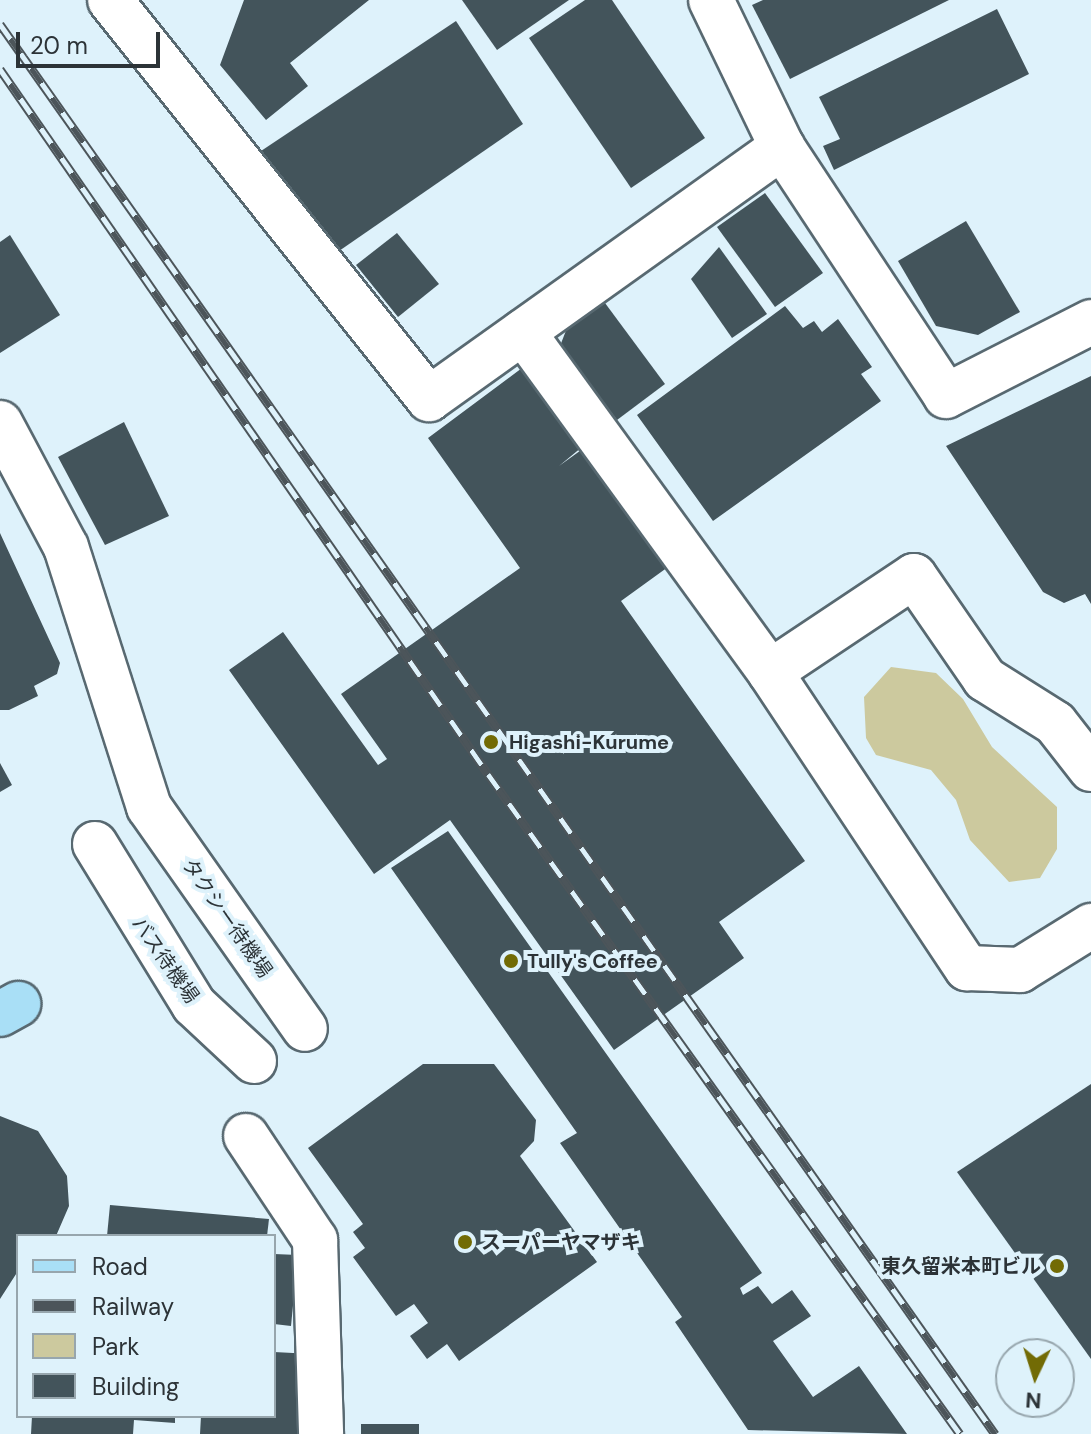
<!DOCTYPE html>
<html>
<head>
<meta charset="utf-8">
<style>
	body { margin:0 }
	#map { position:relative; width:1091px; height:1434px; overflow:hidden; background:#def2fb; font-family:"DM Sans","Noto Sans JP",sans-serif }
	div>[style] { position:absolute }
	.green>* { inset:0; background:#ccc99e }
	.building>* { inset:0; background:#43545b }
	.roads { filter:drop-shadow(2px 0 #586971) drop-shadow(-2px 0 #586971) drop-shadow(0 2px #586971) drop-shadow(0 -2px #586971) }
	.minor>* { height:44px; margin:-22px; padding:0 22px; transform-origin:22px; border-radius:22px; background:#fff }
	.major>* { height:44px; margin:-22px; padding:0 22px; transform-origin:22px; border-radius:22px; background:#a9dff6 }
	.rail>* { height:9px; margin-top:-4.5px; transform-origin:0; background:repeating-linear-gradient(90deg,#def2fb 0 18px,#4c555a 0 36px); box-sizing:border-box; border-block:2px solid #4c555a }
	.dots>* { width:22px; height:22px; translate:-50% -50%; box-sizing:border-box; border:4px solid #def2fb; border-radius:50% }
	span { translate:-50% -50%; white-space:nowrap; text-align:center; line-height:1.15; -webkit-text-stroke:8px #def2fb; paint-order:stroke }
	.poi-label { font-size:20px; color:#2c3337; font-weight:700 }
	.left { translate:0 -50%; text-align:left }
	.right { translate:-100% -50%; text-align:right }
	.street-label { font-size:20px; color:#2c3337 }
	.legend { position:absolute; left:16px; top:1234px; width:260px; height:184px; box-sizing:border-box; background:#def2fb; border:2px solid #97a6ad; margin:0; padding:10px 14px; list-style:none; font-size:24px; color:#2c3337 }
	.legend li { display:flex; align-items:center; gap:16px; height:40px }
	.legend b { width:40px; border:2px solid #97a6ad }
	.north { position:absolute; left:995px; top:1338px; width:80px; height:80px; box-sizing:border-box; background:#def2fb; border:2px solid #97a6ad; border-radius:50%; rotate:184deg; font-size:22px; font-weight:700; line-height:32px; text-align:center; color:#2c3337 }
	.north::after { content:''; display:block; margin:auto; width:28px; height:36px; background:#726b05; clip-path:polygon(50% 0,100% 100%,50% 72%,0 100%) }
	.scale { position:absolute; left:16px; top:32px; width:144px; height:36px; box-sizing:border-box; border:4px solid #2c3337; border-top:0; padding-left:10px; font-size:24px; line-height:28px; white-space:nowrap; color:#2c3337; -webkit-text-stroke:6px #def2fb; paint-order:stroke }
</style>
</head>
<body>
<div id="map">
	<div class="green">
		<i style="clip-path:polygon(891px 667px,936px 673px,963px 699px,992px 747px,1057px 807px,1057px 849px,1040px 878px,1009px 882px,970px 840px,956px 800px,931px 770px,876px 755px,866px 738px,864px 697px)"></i>
	</div>
	<div class="building">
		<i style="clip-path:polygon(244px 0,369px 0,290px 63px,308px 86px,266px 120px,220px 65px)"></i>
		<i style="clip-path:polygon(462px 0,569px 0,497px 50px)"></i>
		<i style="clip-path:polygon(585px 0,612px 0,705px 138px,631px 188px,529px 38px)"></i>
		<i style="clip-path:polygon(763px 0,949px 0,790px 79px,752px 5px)"></i>
		<i style="clip-path:polygon(997px 9px,1029px 74px,834px 170px,823px 146px,840px 139px,819px 97px)"></i>
		<i style="clip-path:polygon(456px 21px,523px 124px,339px 251px,261px 151px)"></i>
		<i style="clip-path:polygon(765px 193px,823px 273px,775px 307px,717px 227px)"></i>
		<i style="clip-path:polygon(966px 221px,1020px 312px,978px 335px,936px 326px,898px 261px)"></i>
		<i style="clip-path:polygon(397px 233px,439px 284px,398px 317px,356px 265px)"></i>
		<i style="clip-path:polygon(10px 235px,60px 315px,0 353px,0 242px)"></i>
		<i style="clip-path:polygon(719px 247px,767px 314px,732px 338px,691px 279px)"></i>
		<i style="clip-path:polygon(605px 303px,665px 384px,617px 420px,560px 346px,567px 328px)"></i>
		<i style="clip-path:polygon(785px 306px,803px 328px,814px 321px,822px 332px,838px 319px,872px 367px,861px 374px,881px 401px,713px 521px,637px 415px)"></i>
		<i style="clip-path:polygon(522px 368px,582px 447px,559px 466px,584px 448px,668px 567px,621px 601px,805px 861px,719px 922px,744px 958px,614px 1050px,450px 820px,374px 874px,229px 670px,283px 632px,378px 765px,387px 759px,341px 694px,520px 568px,428px 438px)"></i>
		<i style="clip-path:polygon(1091px 376px,1091px 604px,1085px 594px,1064px 603px,1043px 592px,946px 446px)"></i>
		<i style="clip-path:polygon(124px 422px,169px 516px,105px 545px,58px 457px)"></i>
		<i style="clip-path:polygon(0 533px,60px 663px,57px 674px,34px 686px,38px 696px,9px 710px,0 710px)"></i>
		<i style="clip-path:polygon(0 763px,12px 785px,0 792px)"></i>
		<i style="clip-path:polygon(448px 831px,762px 1273px,740px 1288px,743px 1295px,758px 1286px,772px 1304px,792px 1290px,811px 1316px,773px 1341px,813px 1397px,859px 1366px,907px 1434px,748px 1430px,675px 1322px,682px 1317px,560px 1143px,577px 1133px,391px 868px)"></i>
		<i style="clip-path:polygon(423px 1064px,494px 1064px,536px 1120px,534px 1141px,520px 1156px,597px 1262px,459px 1361px,447px 1344px,427px 1359px,410px 1336px,428px 1323px,414px 1304px,396px 1316px,353px 1257px,365px 1248px,353px 1232px,363px 1224px,308px 1148px)"></i>
		<i style="clip-path:polygon(1091px 1084px,1091px 1359px,957px 1172px)"></i>
		<i style="clip-path:polygon(0 1116px,38px 1131px,67px 1176px,69px 1206px,56px 1236px,18px 1236px,18px 1271px,0 1299px)"></i>
		<i style="clip-path:polygon(110px 1205px,269px 1219px,267px 1236px,107px 1236px)"></i>
		<i style="clip-path:polygon(274px 1254px,298px 1255px,291px 1326px,274px 1324px)"></i>
		<i style="clip-path:polygon(274px 1352px,312px 1354px,309px 1434px,200px 1434px,201px 1416px,274px 1416px)"></i>
		<i style="clip-path:polygon(32px 1416px,175px 1416px,175px 1423px,134px 1420px,133px 1434px,31px 1434px)"></i>
		<i style="clip-path:polygon(361px 1424px,419px 1424px,419px 1434px,361px 1434px)"></i>
	</div>
	<div class="roads">
		<div class="minor">
			<i style="left:110px;top:0;width:511px;rotate:51.36deg"></i>
			<i style="left:429px;top:399px;width:434px;rotate:-35.5deg"></i>
			<i style="left:711px;top:0;width:163px;rotate:64.2deg"></i>
			<i style="left:782px;top:147px;width:298px;rotate:56.6deg"></i>
			<i style="left:946px;top:396px;width:163px;rotate:-27deg"></i>
			<i style="left:523px;top:332px;width:420px;rotate:54deg"></i>
			<i style="left:0;top:423px;width:140px;rotate:62deg"></i>
			<i style="left:66px;top:547px;width:273px;rotate:72.3deg"></i>
			<i style="left:149px;top:807px;width:271px;rotate:54.9deg"></i>
			<i style="left:1091px;top:769px;width:58px;rotate:-128deg"></i>
			<i style="left:1055px;top:723px;width:83px;rotate:-147.8deg"></i>
			<i style="left:985px;top:679px;width:125px;rotate:-124.6deg"></i>
			<i style="left:914px;top:576px;width:173px;rotate:146.3deg"></i>
			<i style="left:770px;top:672px;width:356px;rotate:56.4deg"></i>
			<i style="left:967px;top:968px;width:53px;rotate:2.2deg"></i>
			<i style="left:1020px;top:970px;width:84px;rotate:-31.8deg"></i>
			<i style="left:95px;top:844px;width:189px;rotate:58.4deg"></i>
			<i style="left:194px;top:1005px;width:82px;rotate:43deg"></i>
			<i style="left:246px;top:1136px;width:125px;rotate:56.4deg"></i>
			<i style="left:315px;top:1240px;width:194px;rotate:88.2deg"></i>
		</div>
		<div class="major">
			<i style="left:0;top:1014px;width:21px;rotate:-29deg"></i>
		</div>
	</div>
	<div class="rail">
		<i style="left:0;top:24px;width:1726px;rotate:54.79deg"></i>
		<i style="left:0;top:69px;width:857px;rotate:55.31deg"></i>
		<i style="left:488px;top:774px;width:811px;rotate:54.43deg"></i>
	</div>
	<div class="dots">
		<i style="left:491px;top:742px;background:#726b05"></i>
		<i style="left:511px;top:961px;background:#726b05"></i>
		<i style="left:465px;top:1242px;background:#726b05"></i>
		<i style="left:1057px;top:1266px;background:#726b05"></i>
	</div>
	<div class="poi-label">
		<span class="left" style="left:509px;top:742px">Higashi-Kurume</span>
		<span class="left" style="left:527px;top:961px">Tully's Coffee</span>
		<span class="left" style="left:481px;top:1242px">スーパーヤマザキ</span>
		<span class="right" style="left:1041px;top:1266px">東久留米本町ビル</span>
	</div>
	<div class="street-label">
		<span style="left:227px;top:918px;rotate:55deg">タクシー待機場</span>
		<span style="left:165px;top:960px;rotate:55deg">バス待機場</span>
	</div>
	<ul class="legend">
	<li><b style="height:10px;background:#a9dff6"></b>Road</li>
	<li><b style="height:10px;background:#4c555a"></b>Railway</li>
	<li><b style="height:22px;background:#ccc99e"></b>Park</li>
	<li><b style="height:22px;background:#43545b"></b>Building</li>
	</ul>
	<div class="north">N</div>
	<div class="scale">20 m</div>
</div>
</body>
</html>
